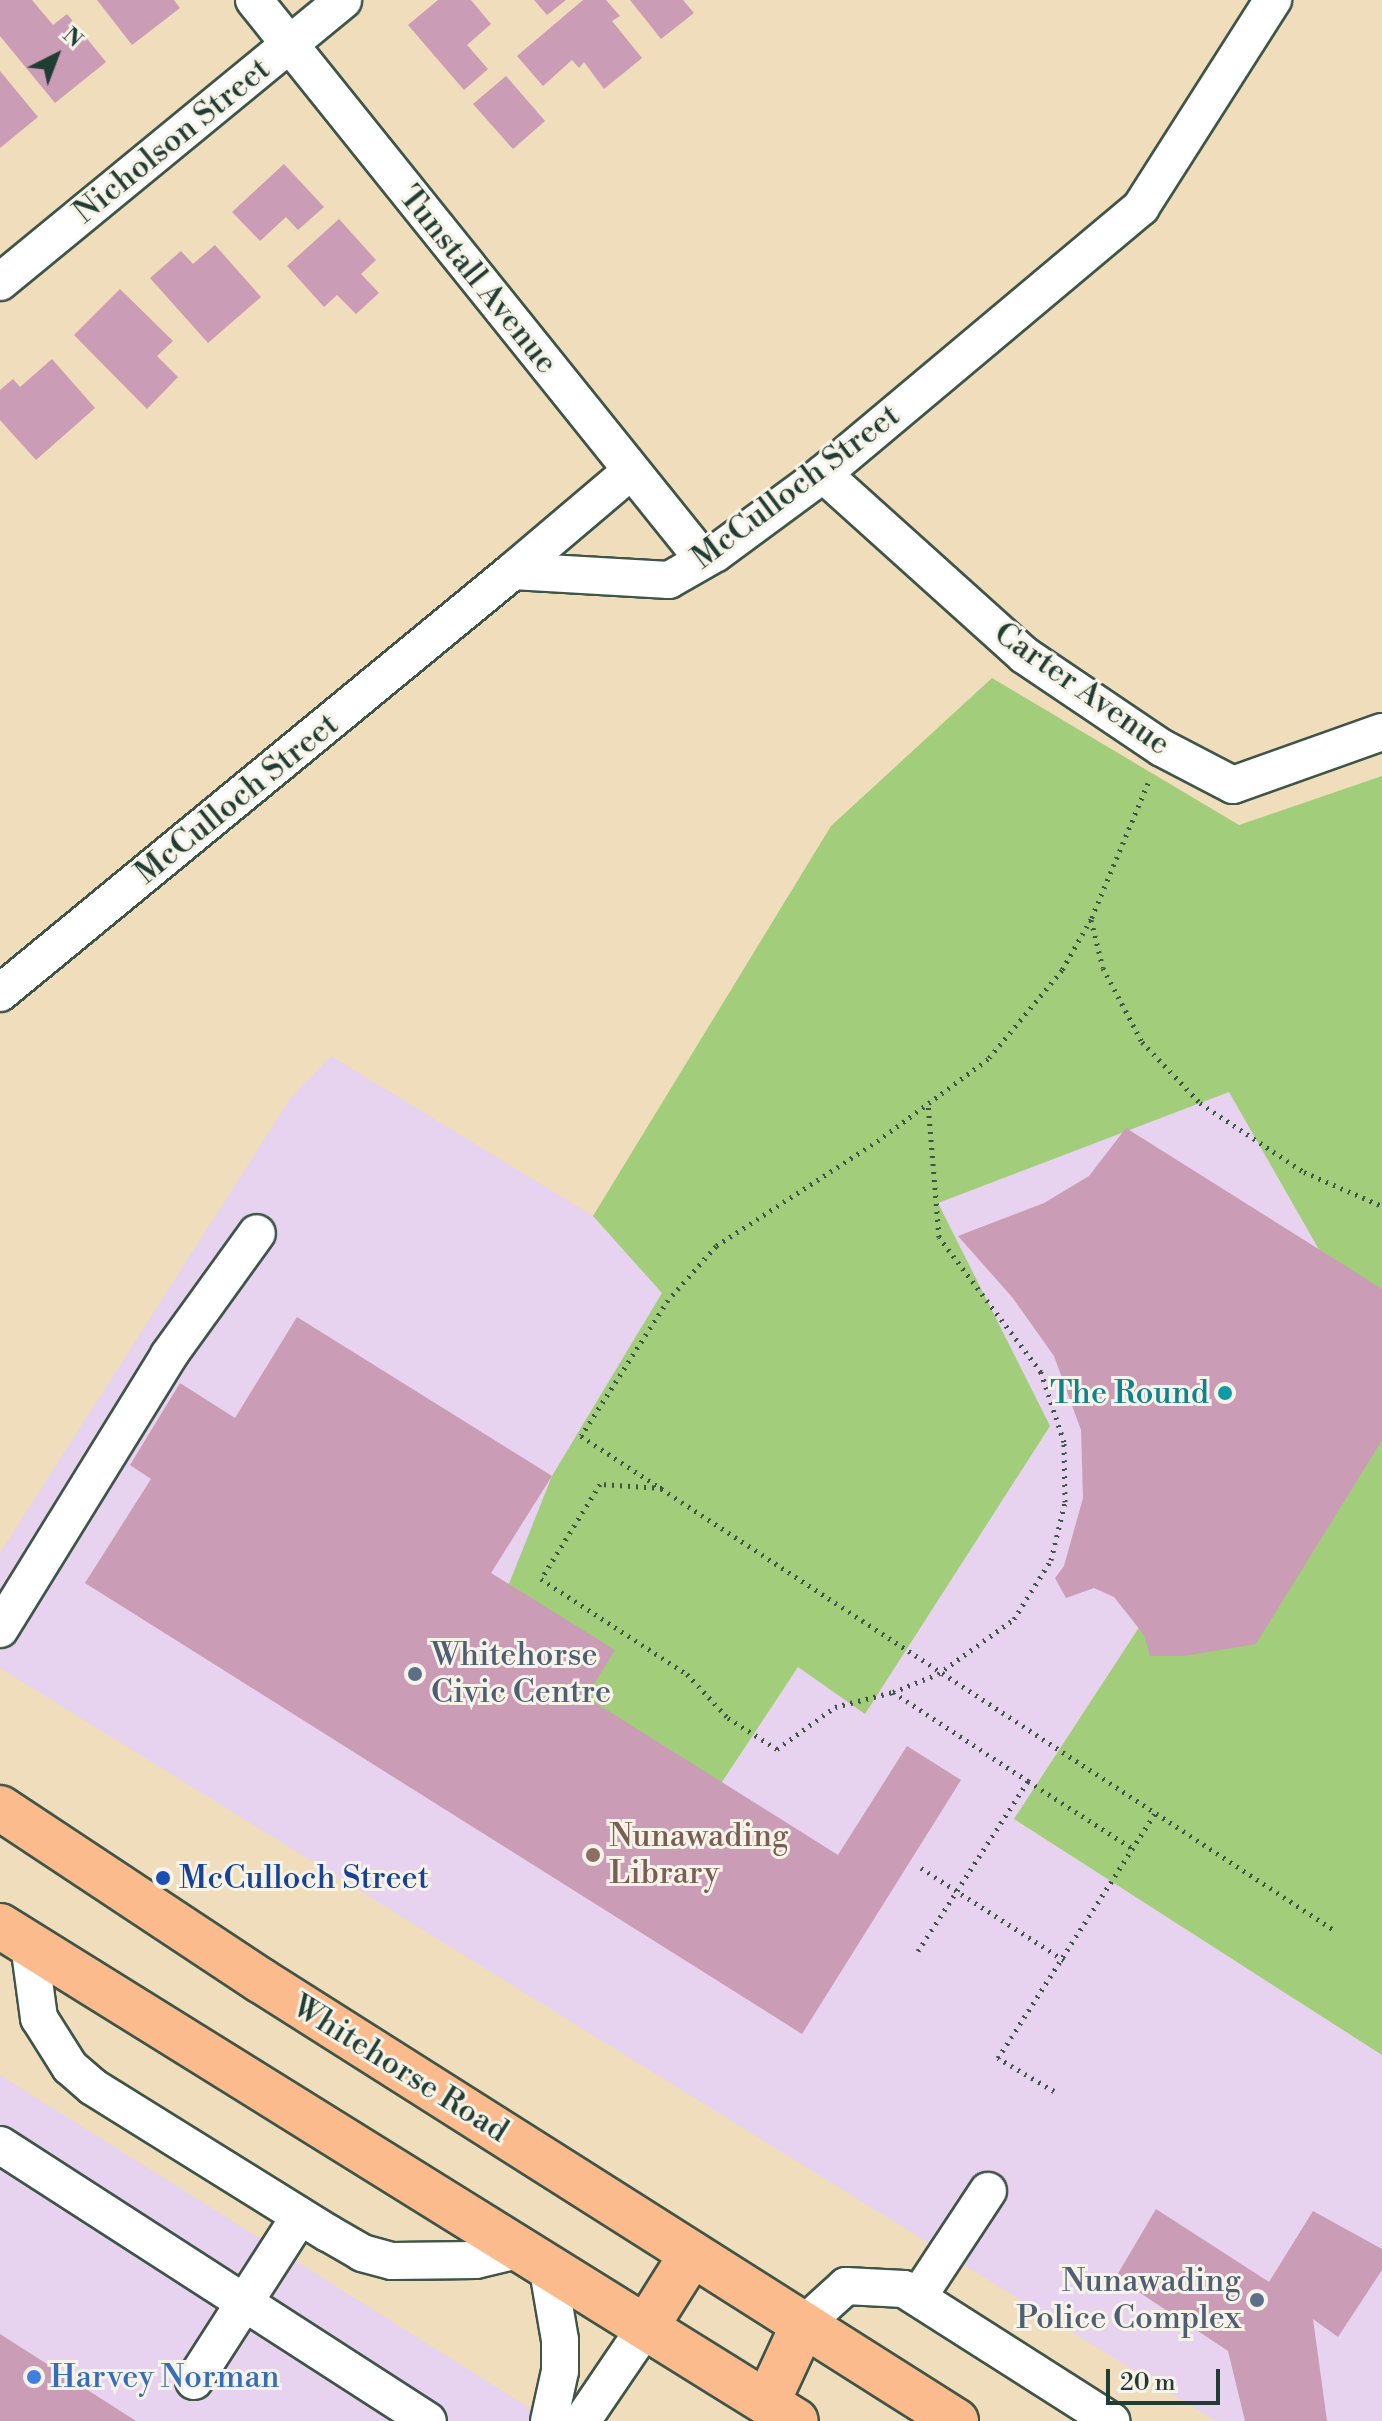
<!DOCTYPE html>
<html>
<head>
<meta charset="utf-8">
<style>
	body { margin:0 }
	#map { position:relative; width:1382px; height:2421px; overflow:hidden; background:#efddbc; font-family:"Libre Bodoni",serif }
	div>[style] { position:absolute }
	.built>* { inset:0; background:#e7d2ef }
	.green>* { inset:0; background:#a2cd7a }
	.building>* { inset:0; background:#ca9cb5 }
	.path>* { height:5px; margin-top:-2.5px; transform-origin:0; background:repeating-linear-gradient(90deg,#3e5548 0 2px,transparent 0 8px) }
	.roads { filter:drop-shadow(2px 0 #3e5548) drop-shadow(-2px 0 #3e5548) drop-shadow(0 2px #3e5548) drop-shadow(0 -2px #3e5548) }
	.minor>* { height:36px; margin:-18px; padding:0 18px; transform-origin:18px; border-radius:18px; background:#fff }
	.highway>* { height:44px; margin:-22px; padding:0 22px; transform-origin:22px; border-radius:22px; background:#fbbb8d }
	.dots>* { width:22px; height:22px; translate:-50% -50%; box-sizing:border-box; border:4px solid #f7f3e8; border-radius:50% }
	span { translate:-50% -50%; white-space:nowrap; text-align:center; line-height:1.15; -webkit-text-stroke:6px #f7f3e8; paint-order:stroke }
	.street-label { font-size:32px; color:#1f3d34 }
	.culture-label { font-size:32px; color:#0d838f }
	.right { translate:-100% -50%; text-align:right }
	.service-label { font-size:32px; color:#4e5e75 }
	.left { translate:0 -50%; text-align:left }
	.education-label { font-size:32px; color:#785e54 }
	.transit-label { font-size:32px; color:#164399 }
	.shop-label { font-size:32px; color:#366cbe }
	.north { position:absolute; left:16px; top:16px; width:80px; height:80px; -webkit-text-stroke:6px #f7f3e8; paint-order:stroke; rotate:42deg; font-size:22px; font-weight:700; line-height:32px; text-align:center; color:#1f3d34 }
	.north::after { content:''; display:block; margin:auto; width:28px; height:36px; background:#1f3d34; clip-path:polygon(50% 0,100% 100%,50% 72%,0 100%) }
	.scale { position:absolute; left:1106px; top:2369px; width:114px; height:36px; box-sizing:border-box; border:4px solid #1f3d34; border-top:0; padding-left:10px; font-size:24px; line-height:28px; white-space:nowrap; color:#1f3d34; -webkit-text-stroke:6px #f7f3e8; paint-order:stroke }
</style>
</head>
<body>
<div id="map">
	<div class="built">
		<i style="clip-path:polygon(331px 1056px,593px 1216px,663px 1293px,552px 1476px,720px 1785px,799px 1666px,865px 1714px,1049px 1426px,938px 1203px,1229px 1091px,1350px 1304px,1014px 1819px,1382px 2055px,1382px 2421px,1216px 2421px,0 1668px,0 1553px,290px 1099px)"></i>
		<i style="clip-path:polygon(0 2075px,550px 2421px,0 2421px)"></i>
	</div>
	<div class="green">
		<i style="clip-path:polygon(992px 678px,1239px 825px,1382px 776px,1382px 2055px,1014px 1819px,1350px 1304px,1229px 1092px,938px 1203px,1050px 1426px,865px 1714px,798px 1667px,720px 1785px,487px 1639px,552px 1476px,662px 1293px,593px 1216px,831px 826px)"></i>
	</div>
	<div class="building">
		<i style="clip-path:polygon(0 0,32px 0,53px 25px,67px 14px,106px 62px,55px 103px,0 36px)"></i>
		<i style="clip-path:polygon(97px 0,174px 0,180px 8px,132px 45px)"></i>
		<i style="clip-path:polygon(438px 0,471px 0,491px 24px,467px 45px,488px 69px,464px 90px,408px 25px)"></i>
		<i style="clip-path:polygon(534px 0,566px 0,547px 15px)"></i>
		<i style="clip-path:polygon(583px 0,606px 0,620px 16px,612px 21px,642px 58px,604px 89px,584px 62px,579px 68px,572px 60px,543px 86px,517px 56px)"></i>
		<i style="clip-path:polygon(630px 0,683px 0,694px 13px,661px 39px)"></i>
		<i style="clip-path:polygon(0 71px,38px 117px,0 148px)"></i>
		<i style="clip-path:polygon(506px 76px,545px 121px,513px 149px,473px 104px)"></i>
		<i style="clip-path:polygon(284px 164px,324px 207px,298px 230px,286px 217px,260px 241px,232px 212px)"></i>
		<i style="clip-path:polygon(339px 219px,376px 260px,361px 274px,379px 293px,356px 314px,337px 295px,324px 307px,287px 266px)"></i>
		<i style="clip-path:polygon(215px 245px,261px 297px,208px 343px,150px 278px,181px 251px,193px 264px)"></i>
		<i style="clip-path:polygon(120px 289px,173px 341px,157px 356px,178px 377px,147px 409px,74px 335px)"></i>
		<i style="clip-path:polygon(52px 359px,95px 408px,36px 460px,0 420px,0 390px,13px 379px,20px 387px)"></i>
		<i style="clip-path:polygon(1126px 1128px,1382px 1289px,1382px 1440px,1256px 1644px,1184px 1656px,1150px 1656px,1144px 1635px,1114px 1597px,1094px 1588px,1066px 1598px,1055px 1578px,1064px 1566px,1083px 1498px,1081px 1430px,1054px 1356px,1012px 1297px,958px 1236px,1044px 1203px,1089px 1176px)"></i>
		<i style="clip-path:polygon(297px 1317px,552px 1476px,491px 1573px,615px 1650px,586px 1697px,838px 1855px,907px 1746px,961px 1780px,802px 2034px,85px 1583px,151px 1479px,130px 1465px,180px 1383px,235px 1418px)"></i>
		<i style="clip-path:polygon(1156px 2209px,1269px 2282px,1313px 2211px,1382px 2249px,1382px 2270px,1338px 2337px,1313px 2319px,1327px 2421px,1245px 2421px,1228px 2351px,1116px 2277px)"></i>
		<i style="clip-path:polygon(0 2334px,136px 2421px,0 2421px)"></i>
	</div>
	<div class="path">
		<i style="left:1148px;top:783px;width:147px;rotate:112.7deg"></i>
		<i style="left:1091px;top:919px;width:59px;rotate:119.6deg"></i>
		<i style="left:1062px;top:970px;width:116px;rotate:129.7deg"></i>
		<i style="left:988px;top:1059px;width:136px;rotate:143.4deg"></i>
		<i style="left:879px;top:1140px;width:194px;rotate:147deg"></i>
		<i style="left:716px;top:1246px;width:72px;rotate:131.6deg"></i>
		<i style="left:668px;top:1300px;width:161px;rotate:122.6deg"></i>
		<i style="left:581px;top:1436px;width:901px;rotate:33.27deg"></i>
		<i style="left:1091px;top:920px;width:49px;rotate:76deg"></i>
		<i style="left:1103px;top:968px;width:84px;rotate:62.2deg"></i>
		<i style="left:1142px;top:1042px;width:84px;rotate:46.4deg"></i>
		<i style="left:1200px;top:1103px;width:125px;rotate:33.6deg"></i>
		<i style="left:1304px;top:1172px;width:85px;rotate:23.6deg"></i>
		<i style="left:662px;top:1488px;width:62px;rotate:-176.3deg"></i>
		<i style="left:600px;top:1484px;width:112px;rotate:121.8deg"></i>
		<i style="left:541px;top:1579px;width:174px;rotate:33.1deg"></i>
		<i style="left:687px;top:1674px;width:60px;rotate:47deg"></i>
		<i style="left:728px;top:1718px;width:58px;rotate:32.3deg"></i>
		<i style="left:777px;top:1749px;width:72px;rotate:-35.9deg"></i>
		<i style="left:835px;top:1707px;width:60px;rotate:-14.5deg"></i>
		<i style="left:893px;top:1692px;width:162px;rotate:33.4deg"></i>
		<i style="left:893px;top:1692px;width:48px;rotate:-21.8deg"></i>
		<i style="left:938px;top:1674px;width:94px;rotate:-35.9deg"></i>
		<i style="left:1014px;top:1619px;width:70px;rotate:-57.9deg"></i>
		<i style="left:1051px;top:1560px;width:60px;rotate:-76.4deg"></i>
		<i style="left:1065px;top:1502px;width:60px;rotate:-91deg"></i>
		<i style="left:1064px;top:1442px;width:74px;rotate:-108.2deg"></i>
		<i style="left:1041px;top:1372px;width:169px;rotate:-127.1deg"></i>
		<i style="left:939px;top:1237px;width:133px;rotate:-94.7deg"></i>
		<i style="left:921px;top:1868px;width:170px;rotate:32.8deg"></i>
		<i style="left:918px;top:1951px;width:202px;rotate:-57.1deg"></i>
		<i style="left:1028px;top:1781px;width:125px;rotate:32.9deg"></i>
		<i style="left:1054px;top:2091px;width:65px;rotate:-149.5deg"></i>
		<i style="left:998px;top:2058px;width:291px;rotate:-57.3deg"></i>
	</div>
	<div class="roads">
		<div class="minor">
			<i style="left:254px;top:0;width:717px;rotate:51.23deg"></i>
			<i style="left:0;top:282px;width:444px;rotate:-39.4deg"></i>
			<i style="left:823px;top:474px;width:270px;rotate:42deg"></i>
			<i style="left:1024px;top:655px;width:166px;rotate:34deg"></i>
			<i style="left:1162px;top:748px;width:80px;rotate:27.5deg"></i>
			<i style="left:1233px;top:785px;width:158px;rotate:-19.6deg"></i>
			<i style="left:513px;top:571px;width:155px;rotate:-40.3deg"></i>
			<i style="left:0;top:993px;width:664px;rotate:-39.44deg"></i>
			<i style="left:513px;top:571px;width:156px;rotate:3.3deg"></i>
			<i style="left:669px;top:580px;width:54px;rotate:-29.9deg"></i>
			<i style="left:716px;top:553px;width:133px;rotate:-36.4deg"></i>
			<i style="left:823px;top:474px;width:415px;rotate:-40deg"></i>
			<i style="left:1141px;top:207px;width:246px;rotate:-57.5deg"></i>
			<i style="left:0;top:1629px;width:322px;rotate:-58.3deg"></i>
			<i style="left:169px;top:1355px;width:150px;rotate:-54.2deg"></i>
			<i style="left:29px;top:1944px;width:75px;rotate:82.3deg"></i>
			<i style="left:39px;top:2018px;width:58px;rotate:57.7deg"></i>
			<i style="left:70px;top:2067px;width:30px;rotate:41deg"></i>
			<i style="left:93px;top:2087px;width:277px;rotate:31.9deg"></i>
			<i style="left:328px;top:2233px;width:39px;rotate:30deg"></i>
			<i style="left:362px;top:2253px;width:31px;rotate:15deg"></i>
			<i style="left:392px;top:2261px;width:84px;rotate:-0.7deg"></i>
			<i style="left:476px;top:2260px;width:47px;rotate:-13.4deg"></i>
			<i style="left:0;top:2145px;width:509px;rotate:32.82deg"></i>
			<i style="left:547px;top:2264px;width:77px;rotate:80.3deg"></i>
			<i style="left:560px;top:2340px;width:31px;rotate:90deg"></i>
			<i style="left:560px;top:2371px;width:51px;rotate:102.4deg"></i>
			<i style="left:918px;top:2297px;width:127px;rotate:-56.6deg"></i>
			<i style="left:803px;top:2325px;width:58px;rotate:-42.2deg"></i>
			<i style="left:846px;top:2286px;width:58px;rotate:3deg"></i>
			<i style="left:904px;top:2289px;width:246px;rotate:32.5deg"></i>
			<i style="left:194px;top:2381px;width:196px;rotate:-57.3deg"></i>
			<i style="left:582px;top:2421px;width:114px;rotate:-55.8deg"></i>
		</div>
		<div class="highway">
			<i style="left:0;top:1808px;width:312px;rotate:33.5deg"></i>
			<i style="left:260px;top:1980px;width:824px;rotate:32.36deg"></i>
			<i style="left:0;top:1926px;width:937px;rotate:31.88deg"></i>
			<i style="left:646px;top:2327px;width:86px;rotate:-57.8deg"></i>
			<i style="left:767px;top:2403px;width:86px;rotate:-65.2deg"></i>
		</div>
	</div>
	<div class="dots">
		<i style="left:1225px;top:1393px;background:#0f9aa8"></i>
		<i style="left:415px;top:1674px;background:#5c6f8a"></i>
		<i style="left:593px;top:1855px;background:#8d6e63"></i>
		<i style="left:163px;top:1878px;background:#1a4fb4"></i>
		<i style="left:1257px;top:2300px;background:#5c6f8a"></i>
		<i style="left:34px;top:2377px;background:#3f7fe0"></i>
	</div>
	<div class="street-label">
		<span style="left:172px;top:141px;rotate:-39deg">Nicholson Street</span>
		<span style="left:478px;top:280px;rotate:51deg">Tunstall Avenue</span>
		<span style="left:796px;top:487px;rotate:-37deg">McCulloch Street</span>
		<span style="left:1082px;top:689px;rotate:35deg">Carter Avenue</span>
		<span style="left:237px;top:799px;rotate:-39deg">McCulloch Street</span>
		<span style="left:400px;top:2069px;rotate:32deg">Whitehorse Road</span>
	</div>
	<div class="culture-label">
		<span class="right" style="left:1209px;top:1393px">The Round</span>
	</div>
	<div class="service-label">
		<span class="left" style="left:431px;top:1674px">Whitehorse<br>Civic Centre</span>
		<span class="right" style="left:1241px;top:2300px">Nunawading<br>Police Complex</span>
	</div>
	<div class="education-label">
		<span class="left" style="left:609px;top:1855px">Nunawading<br>Library</span>
	</div>
	<div class="transit-label">
		<span class="left" style="left:179px;top:1878px">McCulloch Street</span>
	</div>
	<div class="shop-label">
		<span class="left" style="left:50px;top:2377px">Harvey Norman</span>
	</div>
	<div class="north">N</div>
	<div class="scale">20 m</div>
</div>
</body>
</html>
